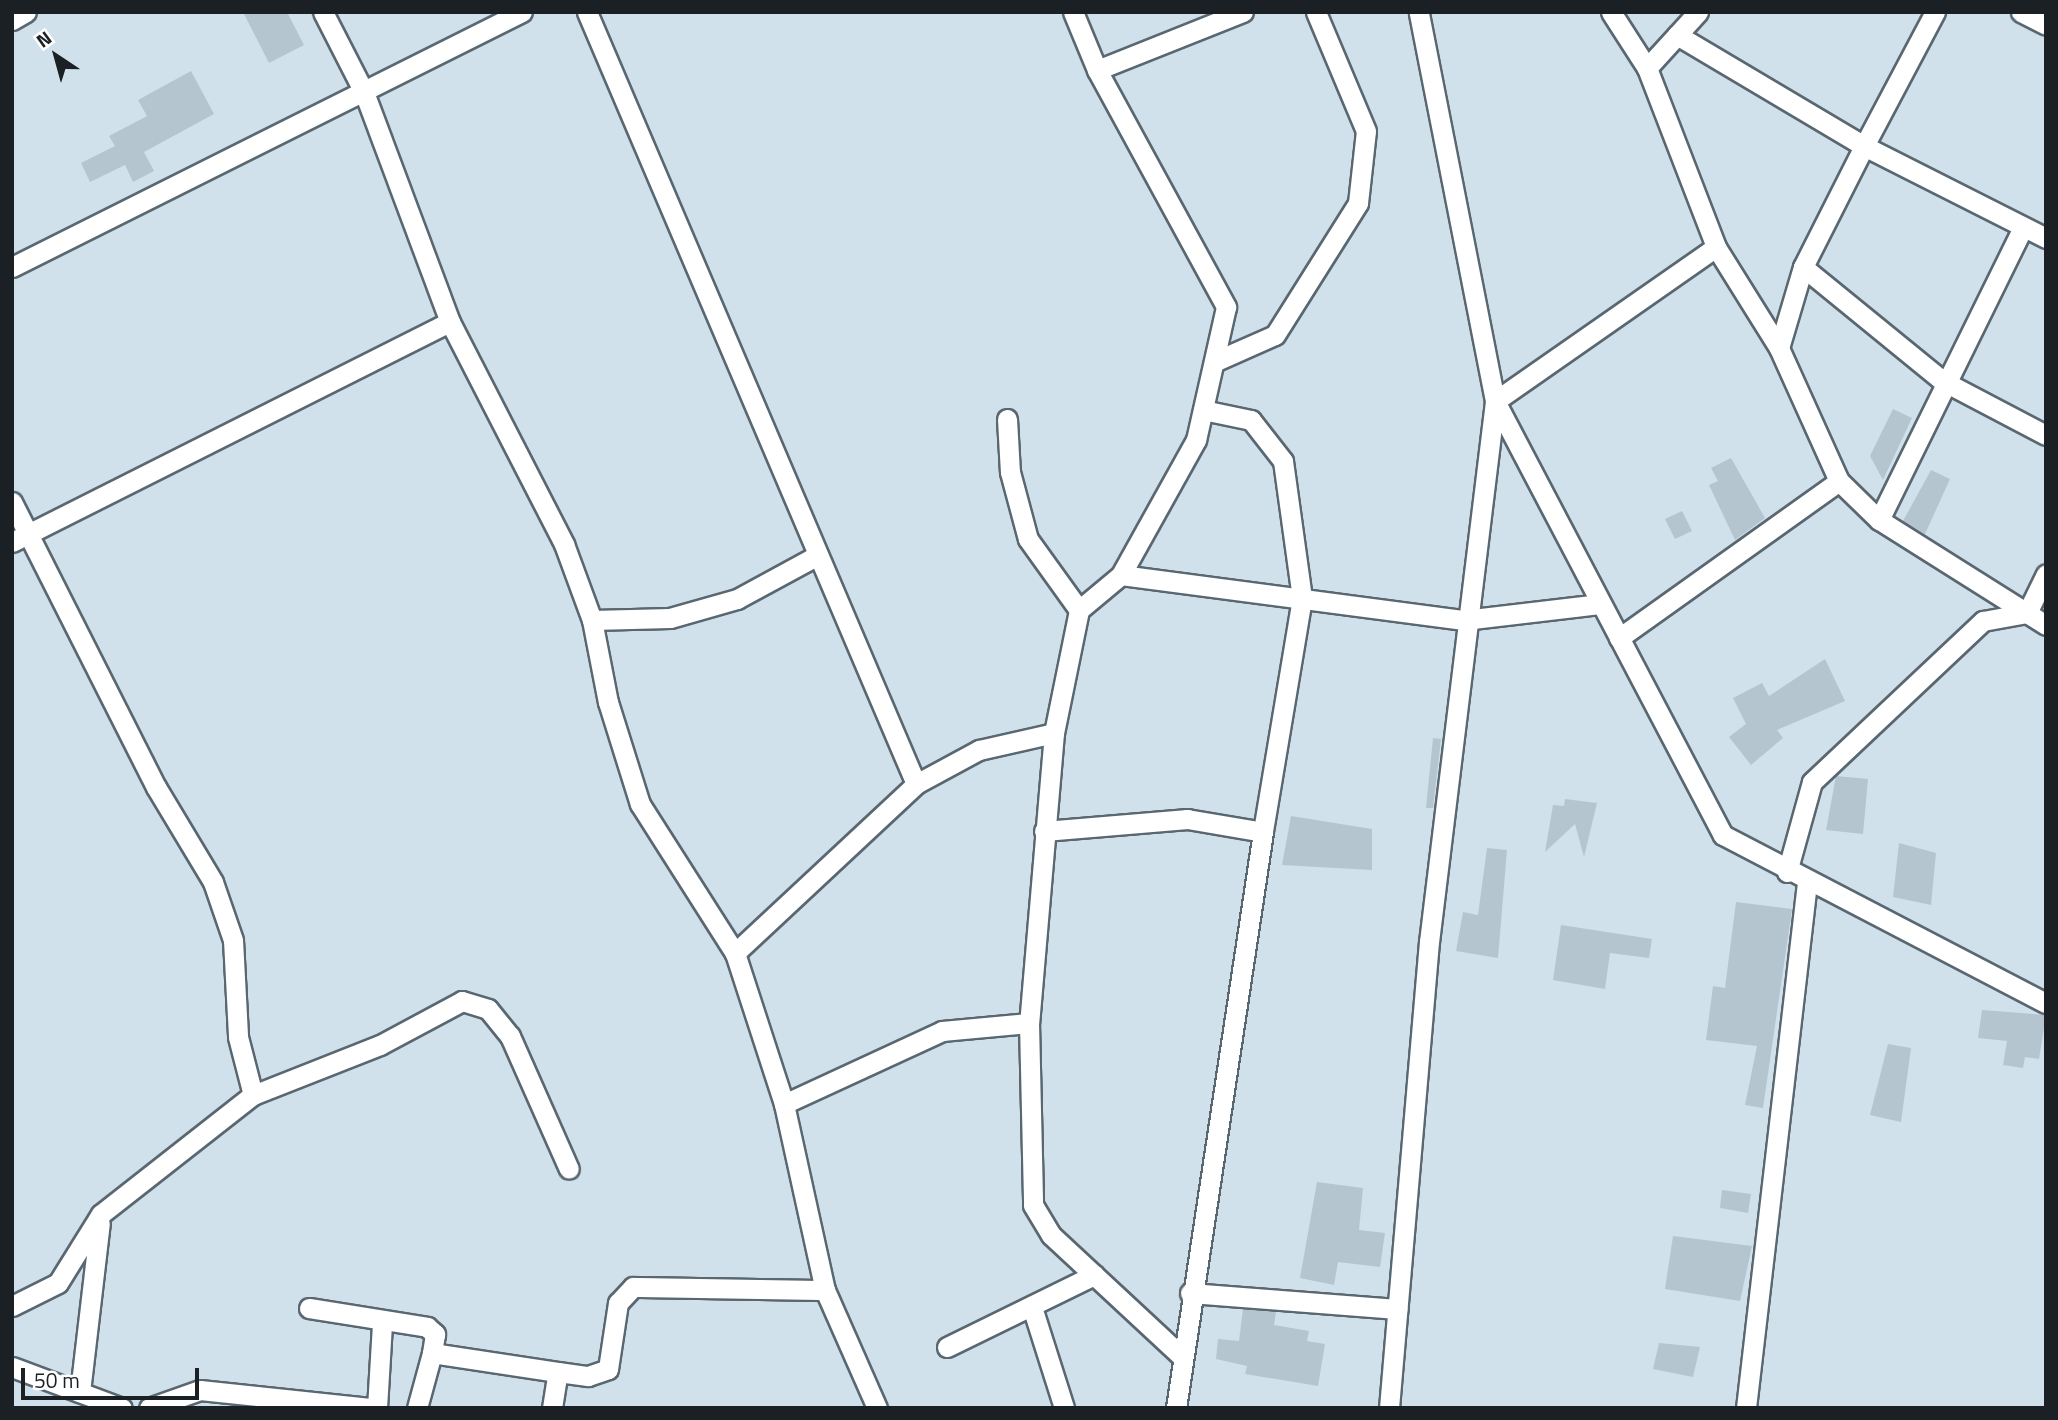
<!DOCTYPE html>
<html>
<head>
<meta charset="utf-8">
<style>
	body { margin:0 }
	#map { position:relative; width:2058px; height:1420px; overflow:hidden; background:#d1e1ec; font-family:"Titillium Web",sans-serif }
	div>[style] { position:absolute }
	.building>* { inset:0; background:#b5c5cf }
	.roads { filter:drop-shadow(2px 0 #596771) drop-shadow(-2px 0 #596771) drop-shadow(0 2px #596771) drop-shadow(0 -2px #596771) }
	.minor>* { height:19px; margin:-9.5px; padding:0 9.5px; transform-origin:9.5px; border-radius:9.5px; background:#fff }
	span { translate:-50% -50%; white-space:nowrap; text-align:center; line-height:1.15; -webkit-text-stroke:5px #fff; paint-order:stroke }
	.frame { position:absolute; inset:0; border:14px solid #1a2024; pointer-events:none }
	.north { position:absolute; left:21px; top:21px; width:70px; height:70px; -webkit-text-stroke:5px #fff; paint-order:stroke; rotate:324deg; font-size:19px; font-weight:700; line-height:28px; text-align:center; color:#1a2024 }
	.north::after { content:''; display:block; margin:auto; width:24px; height:32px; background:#1a2024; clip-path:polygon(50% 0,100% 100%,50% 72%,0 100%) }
	.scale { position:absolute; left:21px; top:1368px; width:178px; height:32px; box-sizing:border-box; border:4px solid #1a2024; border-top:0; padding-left:9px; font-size:21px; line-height:24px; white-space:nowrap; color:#1a2024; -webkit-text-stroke:5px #fff; paint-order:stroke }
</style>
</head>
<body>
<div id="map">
	<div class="building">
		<i style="clip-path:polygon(243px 12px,287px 12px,304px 45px,269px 63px)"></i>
		<i style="clip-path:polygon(191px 71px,214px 114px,144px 152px,154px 171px,133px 182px,125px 165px,90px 182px,81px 163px,115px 146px,109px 136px,147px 116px,138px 100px)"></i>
		<i style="clip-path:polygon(1893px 409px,1912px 418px,1883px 480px,1870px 456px)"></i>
		<i style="clip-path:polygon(1731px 458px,1765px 518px,1735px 540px,1709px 485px,1718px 481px,1711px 468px)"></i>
		<i style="clip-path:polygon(1931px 470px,1950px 479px,1925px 534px,1903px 521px)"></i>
		<i style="clip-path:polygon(1682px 511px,1692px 531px,1675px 539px,1665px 519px)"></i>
		<i style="clip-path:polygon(1825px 659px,1845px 701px,1777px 730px,1783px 738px,1751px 765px,1729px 737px,1746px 724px,1733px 698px,1762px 683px,1769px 696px)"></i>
		<i style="clip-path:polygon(1433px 738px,1441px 739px,1433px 808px,1426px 808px)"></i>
		<i style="clip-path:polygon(1836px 776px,1868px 779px,1863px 834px,1826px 830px)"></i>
		<i style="clip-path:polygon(1565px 799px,1597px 803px,1584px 857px,1575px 824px,1545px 852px,1553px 805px,1564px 806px)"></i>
		<i style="clip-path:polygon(1291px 816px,1372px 829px,1372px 870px,1282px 865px)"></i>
		<i style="clip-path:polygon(1899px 843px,1936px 853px,1931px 905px,1893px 897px)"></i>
		<i style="clip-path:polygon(1487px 848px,1507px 850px,1498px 958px,1456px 951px,1463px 912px,1478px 915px)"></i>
		<i style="clip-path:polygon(1736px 902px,1792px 909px,1763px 1108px,1745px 1105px,1757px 1046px,1706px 1040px,1713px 986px,1725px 988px)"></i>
		<i style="clip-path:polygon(1561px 925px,1652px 939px,1649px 958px,1610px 953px,1605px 989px,1553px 980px)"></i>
		<i style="clip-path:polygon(1982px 1010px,2046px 1015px,2039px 1059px,2025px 1057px,2023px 1068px,2003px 1065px,2007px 1041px,1978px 1038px)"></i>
		<i style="clip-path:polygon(1888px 1044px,1911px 1048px,1901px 1122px,1870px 1115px)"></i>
		<i style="clip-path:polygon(1317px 1182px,1363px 1188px,1359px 1230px,1385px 1233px,1380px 1267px,1338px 1262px,1334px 1285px,1300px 1278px)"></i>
		<i style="clip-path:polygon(1722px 1190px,1751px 1194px,1748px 1213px,1720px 1208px)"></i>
		<i style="clip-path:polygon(1673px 1236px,1752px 1246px,1740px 1301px,1665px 1289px)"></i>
		<i style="clip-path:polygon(1243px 1309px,1276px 1312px,1274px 1325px,1309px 1331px,1307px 1341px,1325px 1344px,1318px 1386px,1245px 1374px,1247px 1366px,1216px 1359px,1218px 1339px,1239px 1341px)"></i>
		<i style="clip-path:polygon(1659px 1343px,1700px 1347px,1693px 1377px,1653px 1369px)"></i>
	</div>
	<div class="roads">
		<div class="minor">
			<i style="left:323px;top:12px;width:90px;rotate:62.9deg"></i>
			<i style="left:364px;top:92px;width:246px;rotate:69.5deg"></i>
			<i style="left:450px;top:322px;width:250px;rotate:62.8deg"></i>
			<i style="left:564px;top:544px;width:81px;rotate:69.8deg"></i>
			<i style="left:592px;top:620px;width:84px;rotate:79deg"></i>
			<i style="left:608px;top:702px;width:107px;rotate:72.6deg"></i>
			<i style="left:640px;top:804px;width:177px;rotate:57.5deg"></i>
			<i style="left:735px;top:953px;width:159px;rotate:72deg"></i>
			<i style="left:784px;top:1104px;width:190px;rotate:77.6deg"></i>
			<i style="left:825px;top:1290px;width:129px;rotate:66.2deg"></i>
			<i style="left:587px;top:12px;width:839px;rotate:66.92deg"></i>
			<i style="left:1073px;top:12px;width:63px;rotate:67.5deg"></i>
			<i style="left:1097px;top:70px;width:270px;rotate:61.4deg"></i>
			<i style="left:1226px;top:307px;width:136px;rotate:102.7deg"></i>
			<i style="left:1196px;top:440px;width:154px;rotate:119.1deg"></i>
			<i style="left:1611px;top:12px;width:67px;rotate:57.3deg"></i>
			<i style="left:1647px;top:68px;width:192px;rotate:68.9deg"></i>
			<i style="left:2021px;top:12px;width:28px;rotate:27deg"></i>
			<i style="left:12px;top:20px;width:16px;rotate:-30deg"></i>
			<i style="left:1677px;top:35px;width:217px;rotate:30.7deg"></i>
			<i style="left:1864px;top:146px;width:152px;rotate:-62.1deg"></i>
			<i style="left:1647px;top:68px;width:76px;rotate:-47.7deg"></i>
			<i style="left:1097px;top:70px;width:157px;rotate:-21.7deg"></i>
			<i style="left:12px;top:267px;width:570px;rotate:-26.57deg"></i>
			<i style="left:1803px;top:267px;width:181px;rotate:39.2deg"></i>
			<i style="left:1943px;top:381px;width:116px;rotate:27.7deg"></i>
			<i style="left:1779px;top:348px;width:84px;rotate:-73.5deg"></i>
			<i style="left:1803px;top:267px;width:136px;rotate:-63.2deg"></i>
			<i style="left:1864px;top:146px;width:204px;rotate:26.8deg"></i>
			<i style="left:1216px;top:361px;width:64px;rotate:-23.8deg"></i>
			<i style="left:1275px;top:335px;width:156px;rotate:-57.8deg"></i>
			<i style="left:1358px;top:203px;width:72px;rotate:-83.7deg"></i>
			<i style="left:1366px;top:131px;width:129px;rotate:-112.8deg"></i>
			<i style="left:1203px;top:410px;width:49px;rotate:11.8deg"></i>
			<i style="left:1251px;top:420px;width:52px;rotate:52deg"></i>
			<i style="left:1283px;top:461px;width:138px;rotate:82.1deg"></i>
			<i style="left:1302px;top:598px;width:237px;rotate:99.5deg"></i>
			<i style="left:1007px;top:419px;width:53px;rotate:86.8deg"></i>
			<i style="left:1010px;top:472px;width:69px;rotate:75deg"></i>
			<i style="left:1028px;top:539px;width:87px;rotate:54.3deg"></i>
			<i style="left:12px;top:502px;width:319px;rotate:63.2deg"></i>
			<i style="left:156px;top:787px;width:111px;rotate:59deg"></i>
			<i style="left:213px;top:882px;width:61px;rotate:71deg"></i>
			<i style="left:233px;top:940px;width:97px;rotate:87deg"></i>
			<i style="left:238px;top:1037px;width:60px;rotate:75.5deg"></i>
			<i style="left:1879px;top:520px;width:326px;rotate:-63.8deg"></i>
			<i style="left:12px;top:542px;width:490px;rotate:-26.7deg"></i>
			<i style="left:592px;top:620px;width:78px;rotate:-1.5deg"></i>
			<i style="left:670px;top:618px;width:70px;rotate:-15.8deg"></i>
			<i style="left:737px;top:599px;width:92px;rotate:-28.5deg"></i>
			<i style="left:2046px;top:625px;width:197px;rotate:-147.8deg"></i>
			<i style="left:1879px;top:520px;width:56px;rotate:-135.7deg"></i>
			<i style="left:1839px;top:481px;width:146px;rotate:-114.3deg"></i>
			<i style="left:1779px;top:348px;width:119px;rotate:-122deg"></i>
			<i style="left:1716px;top:247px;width:269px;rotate:145.1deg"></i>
			<i style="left:1495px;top:401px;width:490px;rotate:62.3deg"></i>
			<i style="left:1723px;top:835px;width:364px;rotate:27.5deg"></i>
			<i style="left:1619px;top:638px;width:270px;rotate:-35.5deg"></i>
			<i style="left:1054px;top:733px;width:126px;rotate:-78.5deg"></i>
			<i style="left:1079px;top:610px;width:55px;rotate:-39.8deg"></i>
			<i style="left:1121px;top:575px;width:346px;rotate:7.5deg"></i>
			<i style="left:1464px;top:620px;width:138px;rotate:-6.7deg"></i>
			<i style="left:1044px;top:831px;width:144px;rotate:-4.8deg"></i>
			<i style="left:1187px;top:819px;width:77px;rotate:9.7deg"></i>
			<i style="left:1263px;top:832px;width:583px;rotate:98.59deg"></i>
			<i style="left:1787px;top:872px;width:93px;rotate:-74.5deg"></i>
			<i style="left:1812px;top:782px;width:235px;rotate:-43.3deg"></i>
			<i style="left:1983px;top:621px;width:45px;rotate:-10.3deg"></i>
			<i style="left:2027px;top:613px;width:43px;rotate:-64deg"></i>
			<i style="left:735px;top:953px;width:248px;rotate:-43deg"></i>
			<i style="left:916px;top:784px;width:72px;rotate:-28.4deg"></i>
			<i style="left:979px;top:750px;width:77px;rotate:-12.8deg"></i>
			<i style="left:1054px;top:733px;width:291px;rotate:94.9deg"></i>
			<i style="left:1029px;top:1023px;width:182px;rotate:88.7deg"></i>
			<i style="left:1033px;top:1205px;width:35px;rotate:59deg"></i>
			<i style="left:1051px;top:1235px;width:176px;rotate:42.9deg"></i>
			<i style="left:784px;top:1104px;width:174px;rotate:-24.8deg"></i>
			<i style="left:942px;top:1031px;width:87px;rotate:-5.3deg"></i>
			<i style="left:1190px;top:1293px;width:208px;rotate:4.4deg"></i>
			<i style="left:12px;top:1306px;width:51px;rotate:-26.6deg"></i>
			<i style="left:58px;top:1283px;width:81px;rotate:-58.1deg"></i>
			<i style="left:101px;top:1214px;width:193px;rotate:-38.1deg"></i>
			<i style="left:253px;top:1095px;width:136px;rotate:-21.5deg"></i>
			<i style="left:380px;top:1045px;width:93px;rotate:-28.2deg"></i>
			<i style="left:462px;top:1001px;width:27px;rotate:17deg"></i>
			<i style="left:488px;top:1009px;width:35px;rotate:51deg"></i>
			<i style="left:510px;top:1036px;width:145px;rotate:66.1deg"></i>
			<i style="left:309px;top:1308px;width:120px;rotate:9.1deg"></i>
			<i style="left:427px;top:1327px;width:11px;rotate:41deg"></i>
			<i style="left:435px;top:1334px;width:19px;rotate:99deg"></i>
			<i style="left:1033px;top:1310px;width:103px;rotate:72.4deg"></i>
			<i style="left:947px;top:1347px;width:164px;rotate:-26.1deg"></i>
			<i style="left:12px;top:1367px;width:117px;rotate:20.4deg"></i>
			<i style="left:80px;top:1392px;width:170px;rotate:-83.3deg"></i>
			<i style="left:149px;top:1408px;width:54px;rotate:-19.4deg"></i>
			<i style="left:200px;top:1390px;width:171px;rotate:6deg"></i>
			<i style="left:377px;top:1408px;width:85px;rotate:-86.6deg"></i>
			<i style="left:417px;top:1408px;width:57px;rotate:-74.7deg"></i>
			<i style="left:432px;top:1353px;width:127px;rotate:8.6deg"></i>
			<i style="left:552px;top:1408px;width:36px;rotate:-81deg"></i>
			<i style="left:558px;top:1372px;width:30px;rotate:8deg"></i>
			<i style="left:588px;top:1376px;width:21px;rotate:-19deg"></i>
			<i style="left:608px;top:1369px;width:67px;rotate:-81.4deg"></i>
			<i style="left:618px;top:1303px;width:22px;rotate:-47deg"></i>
			<i style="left:633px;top:1287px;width:192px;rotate:0.9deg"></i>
			<i style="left:1389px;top:1408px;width:468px;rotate:-85.1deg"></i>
			<i style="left:1429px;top:942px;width:545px;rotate:-83.04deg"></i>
			<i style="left:1495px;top:401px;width:396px;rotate:-101.1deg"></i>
			<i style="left:1746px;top:1408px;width:530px;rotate:-83.38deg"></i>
		</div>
	</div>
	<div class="frame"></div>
	<div class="north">N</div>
	<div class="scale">50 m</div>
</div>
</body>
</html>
